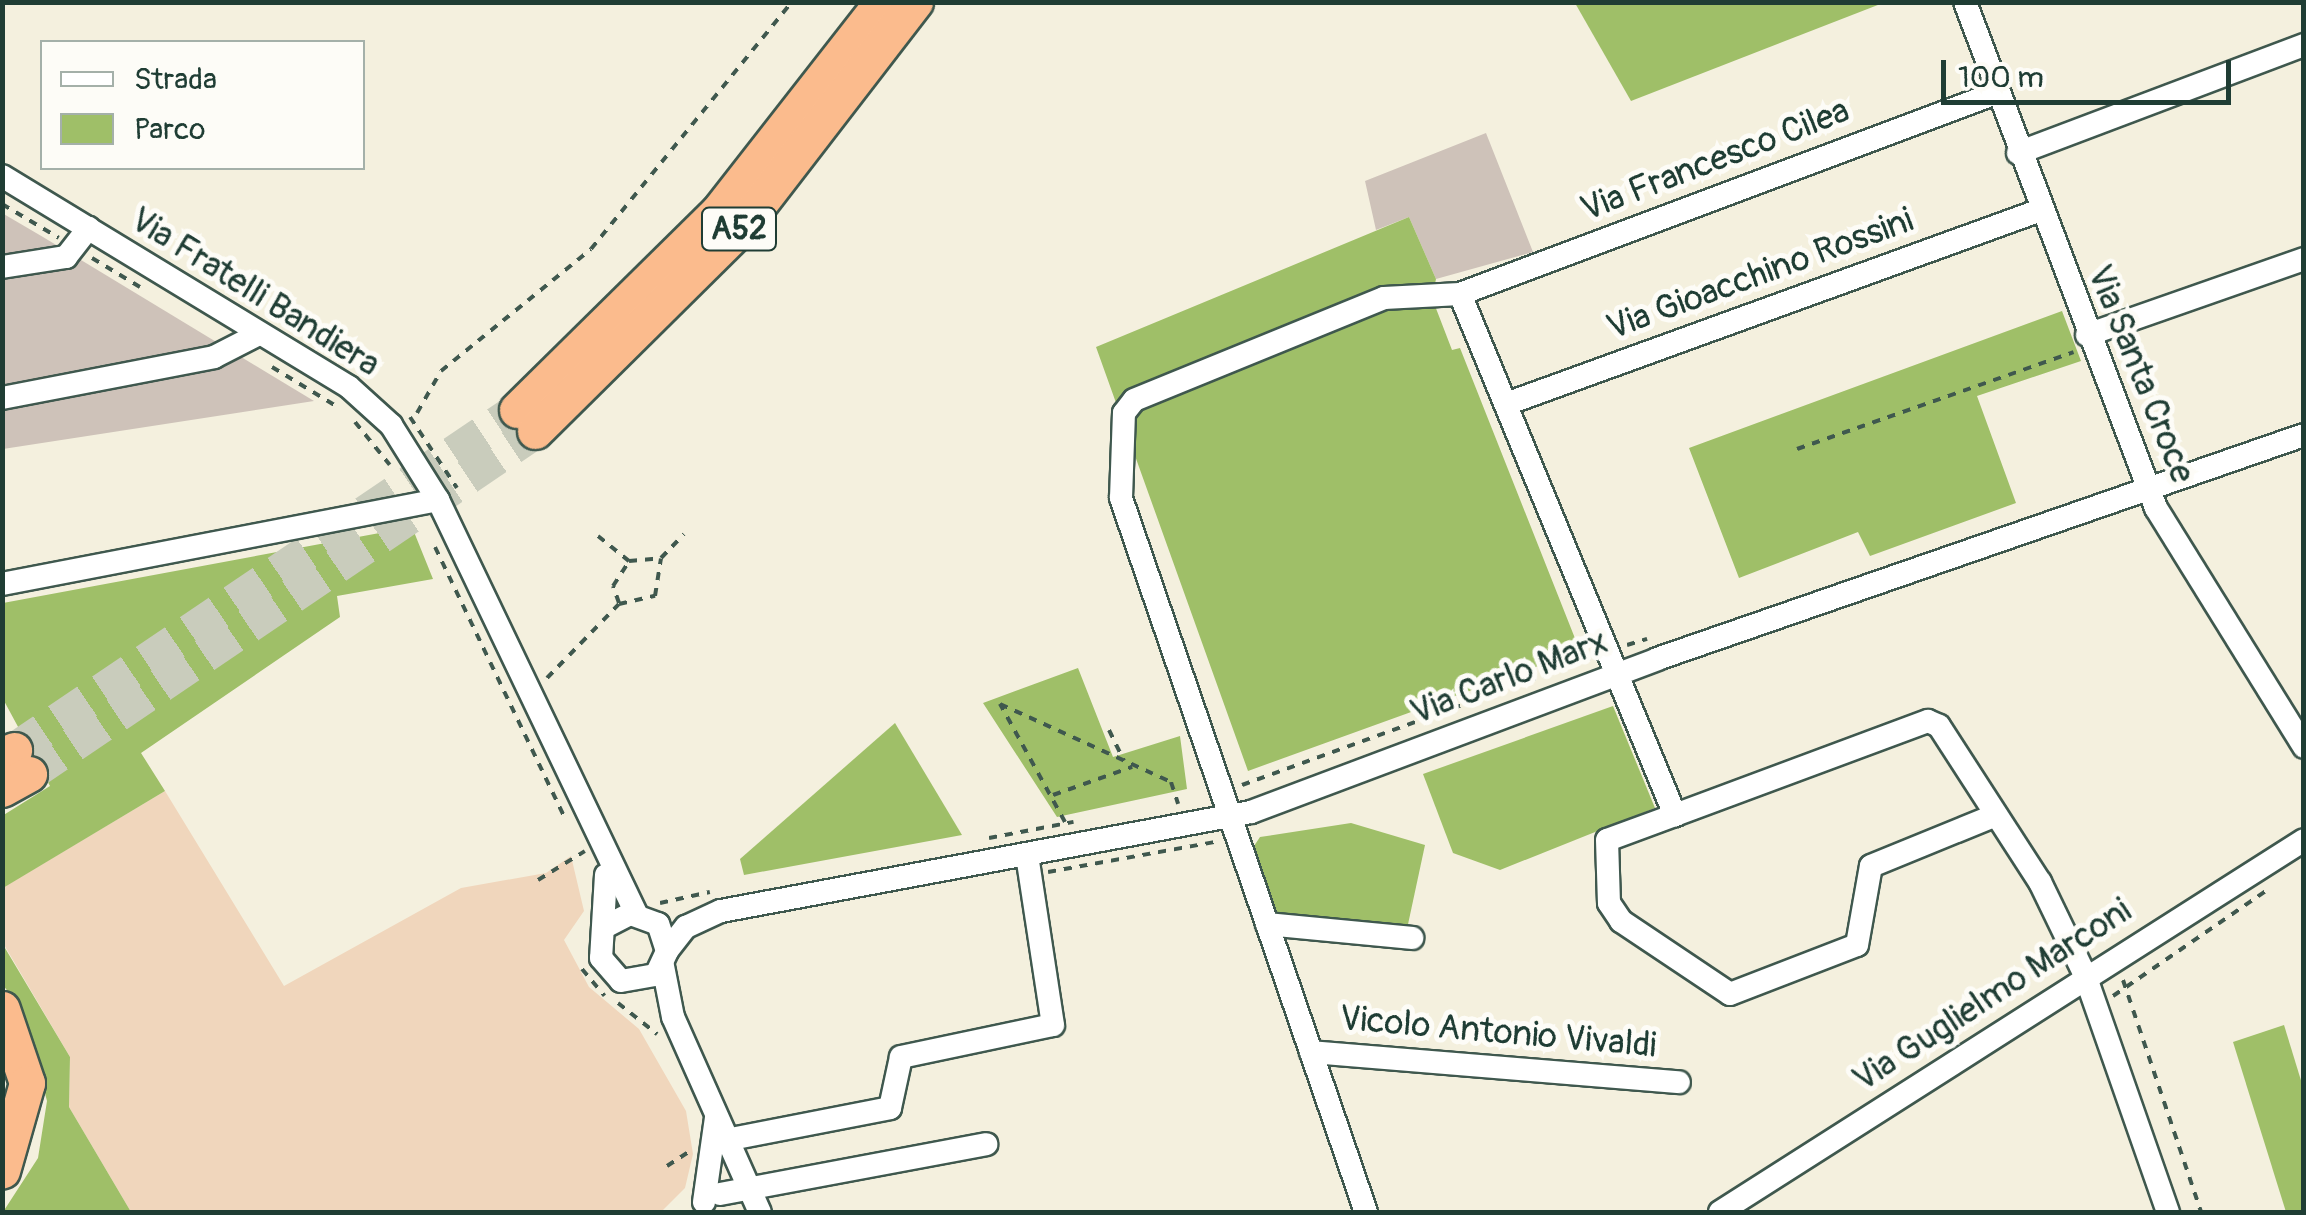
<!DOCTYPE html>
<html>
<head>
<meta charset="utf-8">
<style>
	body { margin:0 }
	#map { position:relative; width:2306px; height:1215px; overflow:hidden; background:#f4f0de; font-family:Pangolin,sans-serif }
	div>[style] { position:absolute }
	.built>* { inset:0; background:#f0d6bc }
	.industrial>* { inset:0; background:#cec2b9 }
	.green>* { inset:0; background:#9fbf68 }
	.highway-tunnel>* { height:35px; margin-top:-17.5px; transform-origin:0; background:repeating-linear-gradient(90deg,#c9ccbc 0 35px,transparent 0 53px) }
	.path>* { height:4px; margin-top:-2px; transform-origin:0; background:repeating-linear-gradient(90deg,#3f584e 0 8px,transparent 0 16px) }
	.roads { filter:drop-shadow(2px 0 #3f584e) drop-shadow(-2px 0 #3f584e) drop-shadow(0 2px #3f584e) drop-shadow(0 -2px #3f584e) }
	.minor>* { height:22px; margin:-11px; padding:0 11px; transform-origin:11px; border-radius:11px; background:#fff }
	.highway>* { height:35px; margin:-17.5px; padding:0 17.5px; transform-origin:17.5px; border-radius:17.5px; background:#fbbb8d }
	span { translate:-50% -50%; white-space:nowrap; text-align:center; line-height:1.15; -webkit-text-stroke:10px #fdfcf7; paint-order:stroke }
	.shield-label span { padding:2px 8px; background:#fdfcf7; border:2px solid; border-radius:8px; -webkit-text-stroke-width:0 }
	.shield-label { font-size:32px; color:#1f3d34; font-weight:700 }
	.street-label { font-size:35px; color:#1f3d34 }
	.frame { position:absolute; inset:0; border:5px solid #1f3d34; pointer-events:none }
	.legend { position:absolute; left:40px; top:40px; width:325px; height:130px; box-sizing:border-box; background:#fdfcf7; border:2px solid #a4b0a9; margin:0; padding:12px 18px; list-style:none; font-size:30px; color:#1f3d34 }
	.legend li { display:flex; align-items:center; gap:20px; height:50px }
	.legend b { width:50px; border:2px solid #a4b0a9 }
	.scale { position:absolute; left:1941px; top:60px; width:290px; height:45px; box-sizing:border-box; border:5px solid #1f3d34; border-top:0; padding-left:12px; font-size:30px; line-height:35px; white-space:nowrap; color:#1f3d34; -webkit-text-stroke:8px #fdfcf7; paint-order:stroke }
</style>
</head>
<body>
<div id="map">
	<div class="built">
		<i style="clip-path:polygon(165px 791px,284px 986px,461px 888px,546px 873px,571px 856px,584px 911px,564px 940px,589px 987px,639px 1029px,686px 1111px,693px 1154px,685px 1188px,661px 1212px,131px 1212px,69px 1107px,70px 1057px,3px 943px,2px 888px)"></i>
	</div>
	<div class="industrial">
		<i style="clip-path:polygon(1486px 133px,1533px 252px,1436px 279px,1409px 217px,1376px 230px,1365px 181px)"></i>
		<i style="clip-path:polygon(2px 213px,43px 237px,314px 401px,3px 449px)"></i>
	</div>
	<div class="green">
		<i style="clip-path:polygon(1575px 3px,1883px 3px,1631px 101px)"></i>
		<i style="clip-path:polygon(1409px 217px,1436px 279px,1432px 298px,1452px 350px,1460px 348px,1580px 651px,1248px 771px,1096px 347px)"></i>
		<i style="clip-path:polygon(2062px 311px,2081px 361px,1977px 396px,2016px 503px,1870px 556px,1858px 532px,1739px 578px,1689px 448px)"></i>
		<i style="clip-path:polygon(412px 527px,433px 579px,337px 596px,340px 617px,141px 753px,165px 791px,3px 888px,2px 816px,50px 786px,3px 699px,3px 603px)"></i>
		<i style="clip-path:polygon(1078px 668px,1113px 757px,1180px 736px,1187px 789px,1057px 817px,983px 703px)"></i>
		<i style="clip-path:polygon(1613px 706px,1655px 808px,1500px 870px,1453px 853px,1423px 774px)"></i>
		<i style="clip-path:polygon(895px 723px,962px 835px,744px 875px,740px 859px)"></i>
		<i style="clip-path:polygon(1351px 823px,1425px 845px,1407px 929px,1275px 914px,1252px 849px,1260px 837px)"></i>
		<i style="clip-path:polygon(2px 943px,70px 1057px,69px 1107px,131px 1212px,3px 1212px,38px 1158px,47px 1101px,24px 1013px,3px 985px)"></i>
		<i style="clip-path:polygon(2284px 1025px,2303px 1087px,2303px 1212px,2286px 1212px,2233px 1042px)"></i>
	</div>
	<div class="highway-tunnel">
		<i style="left:14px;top:750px;width:607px;rotate:-34.06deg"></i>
		<i style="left:29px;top:774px;width:611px;rotate:-34.13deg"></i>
	</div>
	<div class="path">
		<i style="left:2px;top:204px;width:66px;rotate:30.8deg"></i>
		<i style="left:92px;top:258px;width:56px;rotate:31.1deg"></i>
		<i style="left:272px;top:367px;width:75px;rotate:31.4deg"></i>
		<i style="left:417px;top:413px;width:48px;rotate:-60.3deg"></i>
		<i style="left:441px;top:371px;width:193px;rotate:-39.1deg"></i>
		<i style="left:591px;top:249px;width:318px;rotate:-50.9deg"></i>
		<i style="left:410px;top:417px;width:85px;rotate:56.5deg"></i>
		<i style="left:355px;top:422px;width:55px;rotate:50.9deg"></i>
		<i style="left:1797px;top:449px;width:293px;rotate:-19.3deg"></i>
		<i style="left:598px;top:536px;width:40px;rotate:39deg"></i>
		<i style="left:435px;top:547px;width:301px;rotate:64.4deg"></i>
		<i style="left:619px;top:603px;width:18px;rotate:-109deg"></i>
		<i style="left:613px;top:586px;width:30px;rotate:-57deg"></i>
		<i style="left:629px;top:561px;width:32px;rotate:-5deg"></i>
		<i style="left:1627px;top:645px;width:21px;rotate:-17deg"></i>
		<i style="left:547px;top:678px;width:103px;rotate:-45.8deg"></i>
		<i style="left:619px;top:604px;width:37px;rotate:-13deg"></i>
		<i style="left:655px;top:596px;width:38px;rotate:-81deg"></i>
		<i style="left:661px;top:558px;width:33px;rotate:-46deg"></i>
		<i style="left:1109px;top:730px;width:34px;rotate:64deg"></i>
		<i style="left:1242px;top:785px;width:370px;rotate:-20deg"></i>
		<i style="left:1053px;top:795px;width:84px;rotate:-19.5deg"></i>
		<i style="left:1065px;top:822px;width:135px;rotate:-118.8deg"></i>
		<i style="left:1000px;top:704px;width:188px;rotate:24.5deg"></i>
		<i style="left:1171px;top:782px;width:23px;rotate:72deg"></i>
		<i style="left:989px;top:838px;width:86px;rotate:-10.8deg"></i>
		<i style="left:1048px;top:872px;width:170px;rotate:-10.2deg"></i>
		<i style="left:538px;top:880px;width:55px;rotate:-31.7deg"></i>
		<i style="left:660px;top:903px;width:51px;rotate:-12.4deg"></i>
		<i style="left:582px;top:969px;width:35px;rotate:50deg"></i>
		<i style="left:2123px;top:980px;width:245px;rotate:71.4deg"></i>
		<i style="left:2113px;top:996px;width:186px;rotate:-34.5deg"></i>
		<i style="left:618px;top:1003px;width:50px;rotate:38.5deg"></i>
		<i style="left:667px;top:1166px;width:27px;rotate:-33deg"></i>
	</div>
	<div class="roads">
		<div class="minor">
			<i style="left:1965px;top:2px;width:541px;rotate:69.32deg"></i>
			<i style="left:2156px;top:508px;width:281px;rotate:58.2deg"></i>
			<i style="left:2018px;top:153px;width:306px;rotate:-20.7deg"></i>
			<i style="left:2px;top:176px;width:406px;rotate:31.3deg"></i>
			<i style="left:349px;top:387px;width:57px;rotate:42.1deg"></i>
			<i style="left:391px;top:425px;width:89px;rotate:57.9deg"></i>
			<i style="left:438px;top:500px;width:459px;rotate:64.4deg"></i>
			<i style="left:2px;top:267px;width:65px;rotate:-8.9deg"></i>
			<i style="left:66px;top:257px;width:37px;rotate:-52deg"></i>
			<i style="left:1460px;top:294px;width:564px;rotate:67.58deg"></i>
			<i style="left:1675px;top:815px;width:270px;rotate:-20.4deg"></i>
			<i style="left:1928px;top:721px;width:12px;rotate:24deg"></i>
			<i style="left:1939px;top:726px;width:186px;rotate:57.1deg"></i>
			<i style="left:2040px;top:882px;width:103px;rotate:64.2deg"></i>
			<i style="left:2085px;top:975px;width:251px;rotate:70.7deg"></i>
			<i style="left:2087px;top:335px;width:230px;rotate:-19.3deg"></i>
			<i style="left:2px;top:398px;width:216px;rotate:-10.9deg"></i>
			<i style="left:214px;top:357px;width:51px;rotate:-27.1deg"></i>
			<i style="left:1506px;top:404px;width:566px;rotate:-19.94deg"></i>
			<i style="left:2px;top:584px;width:444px;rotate:-10.9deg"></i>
			<i style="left:1675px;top:815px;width:72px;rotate:159.8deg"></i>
			<i style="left:1607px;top:840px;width:63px;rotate:88.2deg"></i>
			<i style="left:1609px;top:903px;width:22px;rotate:56deg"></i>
			<i style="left:1621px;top:921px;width:131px;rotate:33.8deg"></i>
			<i style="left:1730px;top:994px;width:136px;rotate:-21.1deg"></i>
			<i style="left:1857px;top:945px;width:80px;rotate:-80deg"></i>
			<i style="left:1871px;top:866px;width:135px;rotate:-22.2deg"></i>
			<i style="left:606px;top:875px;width:83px;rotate:93.4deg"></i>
			<i style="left:601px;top:958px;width:30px;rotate:49deg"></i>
			<i style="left:621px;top:981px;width:36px;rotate:-10deg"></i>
			<i style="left:656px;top:975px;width:26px;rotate:-65deg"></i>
			<i style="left:667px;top:951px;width:28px;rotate:-108deg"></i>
			<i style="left:658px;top:924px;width:30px;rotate:-160deg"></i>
			<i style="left:630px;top:914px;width:25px;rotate:153deg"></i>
			<i style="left:1267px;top:924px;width:146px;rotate:5.5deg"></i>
			<i style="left:667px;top:951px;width:31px;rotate:-52deg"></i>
			<i style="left:686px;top:927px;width:38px;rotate:-25deg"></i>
			<i style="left:721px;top:911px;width:539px;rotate:-10.58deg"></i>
			<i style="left:1251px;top:812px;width:434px;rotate:-20.6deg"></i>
			<i style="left:1657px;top:659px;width:685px;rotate:-19.1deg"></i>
			<i style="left:663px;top:966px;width:52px;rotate:78.9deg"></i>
			<i style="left:673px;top:1017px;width:214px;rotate:66deg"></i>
			<i style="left:1311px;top:1052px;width:369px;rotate:4.7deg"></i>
			<i style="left:731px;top:1139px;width:162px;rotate:-11deg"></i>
			<i style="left:890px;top:1108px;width:52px;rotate:-77.8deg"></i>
			<i style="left:901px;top:1057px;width:155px;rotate:-11.9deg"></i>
			<i style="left:1053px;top:1025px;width:171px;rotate:-98.7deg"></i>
			<i style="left:720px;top:1194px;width:271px;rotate:-10.6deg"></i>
			<i style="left:704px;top:1202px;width:85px;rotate:-81.9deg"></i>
			<i style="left:1366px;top:1212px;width:755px;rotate:-108.94deg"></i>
			<i style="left:1121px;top:498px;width:85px;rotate:-88deg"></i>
			<i style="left:1124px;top:413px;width:16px;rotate:-52deg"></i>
			<i style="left:1134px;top:400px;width:270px;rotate:-22.2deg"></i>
			<i style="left:1384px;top:298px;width:76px;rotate:-3deg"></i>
			<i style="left:1460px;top:294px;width:572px;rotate:-20.56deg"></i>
			<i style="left:1720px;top:1212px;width:692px;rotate:-32.5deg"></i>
		</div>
		<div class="highway">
			<i style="left:517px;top:410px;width:282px;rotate:-44.6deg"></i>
			<i style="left:718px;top:212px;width:266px;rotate:-52deg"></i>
			<i style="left:535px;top:431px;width:293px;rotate:-44.7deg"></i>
			<i style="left:743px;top:225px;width:282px;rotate:-52.4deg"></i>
			<i style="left:2px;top:757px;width:14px;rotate:-30deg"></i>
			<i style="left:2px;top:789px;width:31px;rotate:-29deg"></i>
			<i style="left:2px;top:1009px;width:78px;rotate:71.3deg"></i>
			<i style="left:27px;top:1083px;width:91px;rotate:105.9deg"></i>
		</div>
	</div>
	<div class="shield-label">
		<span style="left:739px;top:229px">A52</span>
	</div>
	<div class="street-label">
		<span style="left:1715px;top:160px;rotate:-21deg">Via Francesco Cilea</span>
		<span style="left:1760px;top:274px;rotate:-20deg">Via Gioacchino Rossini</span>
		<span style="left:255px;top:292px;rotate:32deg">Via Fratelli Bandiera</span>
		<span style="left:2141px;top:374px;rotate:68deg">Via Santa Croce</span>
		<span style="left:1509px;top:677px;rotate:-21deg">Via Carlo Marx</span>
		<span style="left:1992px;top:995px;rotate:-33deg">Via Guglielmo Marconi</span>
		<span style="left:1498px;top:1032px;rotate:5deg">Vicolo Antonio Vivaldi</span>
	</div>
	<div class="frame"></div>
	<ul class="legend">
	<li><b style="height:12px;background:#fff"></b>Strada</li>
	<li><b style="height:28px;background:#9fbf68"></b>Parco</li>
	</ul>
	<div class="scale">100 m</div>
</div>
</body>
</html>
